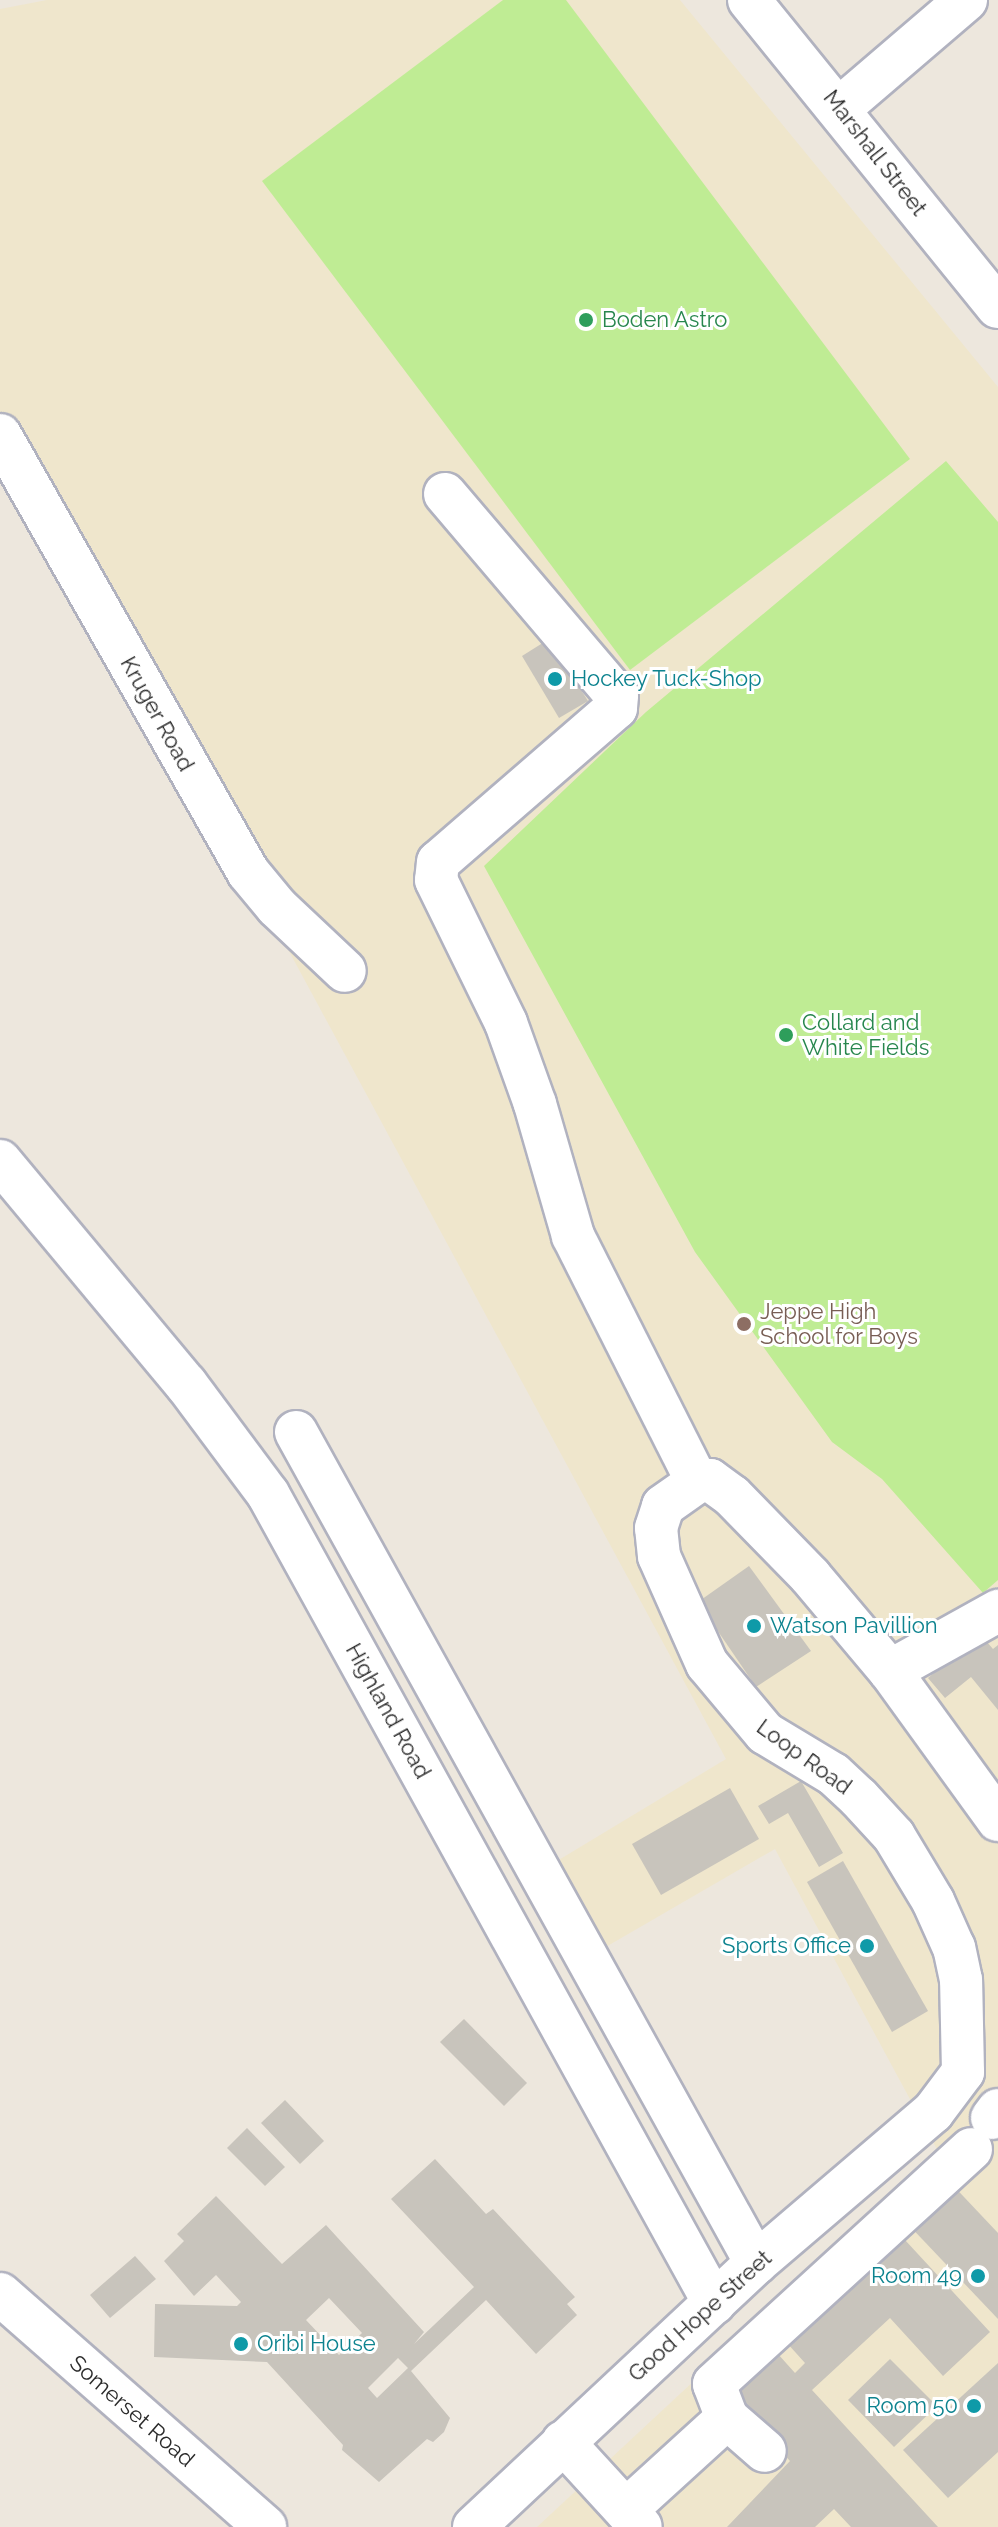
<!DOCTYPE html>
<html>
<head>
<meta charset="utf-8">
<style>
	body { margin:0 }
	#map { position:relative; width:998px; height:2527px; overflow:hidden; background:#ede7dd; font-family:Raleway,sans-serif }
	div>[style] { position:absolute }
	.education>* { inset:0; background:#efe6cc }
	.pitch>* { inset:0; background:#bfec94 }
	.building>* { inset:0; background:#c8c4bc }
	.roads { filter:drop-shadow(2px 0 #b1b2bf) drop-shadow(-2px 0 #b1b2bf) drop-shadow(0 2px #b1b2bf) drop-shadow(0 -2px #b1b2bf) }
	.minor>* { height:42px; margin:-21px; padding:0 21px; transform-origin:21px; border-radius:21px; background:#fff }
	.dots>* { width:22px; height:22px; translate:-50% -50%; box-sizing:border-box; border:4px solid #fff; border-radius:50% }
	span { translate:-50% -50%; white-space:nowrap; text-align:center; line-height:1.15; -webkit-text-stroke:6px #fff; paint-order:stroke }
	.street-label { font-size:22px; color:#2b2b2b }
	.leisure-label { font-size:22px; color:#27864d }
	.left { translate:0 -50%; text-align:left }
	.culture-label { font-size:22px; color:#0d838f }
	.right { translate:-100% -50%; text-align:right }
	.education-label { font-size:22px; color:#785e54 }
</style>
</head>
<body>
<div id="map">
	<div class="education">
		<i style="clip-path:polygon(47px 0,680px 0,998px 387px,998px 2527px,537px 2527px,939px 2153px,775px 1849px,604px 1948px,557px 1861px,726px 1759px,0 417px,0 9px)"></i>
	</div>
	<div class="pitch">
		<i style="clip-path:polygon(503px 0,566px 0,910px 459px,630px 670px,262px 181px)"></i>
		<i style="clip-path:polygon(946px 461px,998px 522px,998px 1580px,983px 1593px,882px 1479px,832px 1442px,695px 1252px,484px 866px,646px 712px)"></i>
	</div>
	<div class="building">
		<i style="clip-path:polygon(549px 639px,588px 701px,559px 718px,522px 656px)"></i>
		<i style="clip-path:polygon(749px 1566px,811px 1651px,756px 1687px,698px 1602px)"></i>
		<i style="clip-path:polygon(980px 1634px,993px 1649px,998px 1645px,998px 1710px,971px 1677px,945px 1698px,928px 1678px)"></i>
		<i style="clip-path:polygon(801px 1781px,843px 1853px,819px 1867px,788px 1813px,769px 1824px,758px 1806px)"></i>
		<i style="clip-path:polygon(730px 1788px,759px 1839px,661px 1895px,632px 1844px)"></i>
		<i style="clip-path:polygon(843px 1861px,928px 2011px,892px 2032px,807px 1882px)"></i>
		<i style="clip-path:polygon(464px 2019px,527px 2083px,504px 2106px,440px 2042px)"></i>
		<i style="clip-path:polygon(285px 2100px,324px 2141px,300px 2164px,261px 2123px)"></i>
		<i style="clip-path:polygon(247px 2128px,285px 2167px,265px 2186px,227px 2148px)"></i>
		<i style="clip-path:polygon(evenodd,435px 2159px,486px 2214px,493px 2209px,575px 2297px,567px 2304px,577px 2315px,536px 2354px,486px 2300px,411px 2371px,450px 2418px,444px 2432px,433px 2442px,427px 2439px,379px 2482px,342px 2450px,343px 2445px,267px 2362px,154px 2357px,155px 2304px,237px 2306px,241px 2302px,216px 2275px,194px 2296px,164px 2261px,184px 2241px,177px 2234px,216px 2196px,282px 2264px,326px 2225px,424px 2332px,414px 2344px,474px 2287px,391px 2199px,435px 2159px,329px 2298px,362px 2333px,339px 2355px,306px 2320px,329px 2298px,435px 2159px,398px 2358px,408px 2368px,377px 2398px,368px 2388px,398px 2358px)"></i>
		<i style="clip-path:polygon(947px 2179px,998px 2233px,998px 2319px,904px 2220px)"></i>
		<i style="clip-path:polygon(893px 2227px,990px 2332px,943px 2376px,890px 2318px,812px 2390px,938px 2527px,851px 2527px,834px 2509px,815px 2527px,727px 2527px,790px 2461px,722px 2387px,769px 2344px,795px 2373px,805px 2363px,778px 2333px)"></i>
		<i style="clip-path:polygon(135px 2256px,156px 2279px,110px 2318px,90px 2295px)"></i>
		<i style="clip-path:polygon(890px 2359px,937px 2406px,894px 2447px,848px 2400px)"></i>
		<i style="clip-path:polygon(998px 2363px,998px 2452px,948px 2498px,903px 2450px)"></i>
	</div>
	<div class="roads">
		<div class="minor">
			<i style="left:749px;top:0;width:395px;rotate:51deg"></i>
			<i style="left:840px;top:108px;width:166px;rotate:-40.6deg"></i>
			<i style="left:0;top:435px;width:502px;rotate:60.42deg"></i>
			<i style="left:248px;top:872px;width:45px;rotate:50.4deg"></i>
			<i style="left:277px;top:907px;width:93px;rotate:43.3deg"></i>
			<i style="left:445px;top:494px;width:265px;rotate:49.6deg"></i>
			<i style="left:617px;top:696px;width:12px;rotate:95deg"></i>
			<i style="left:616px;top:708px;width:235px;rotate:139.1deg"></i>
			<i style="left:438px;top:862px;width:18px;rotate:96deg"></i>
			<i style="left:436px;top:880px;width:159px;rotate:63.9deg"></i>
			<i style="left:506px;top:1023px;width:86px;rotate:70.3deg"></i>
			<i style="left:535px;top:1104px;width:137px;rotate:73.9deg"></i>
			<i style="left:573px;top:1236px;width:275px;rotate:63.2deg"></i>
			<i style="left:0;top:1161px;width:290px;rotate:50.2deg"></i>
			<i style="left:186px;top:1384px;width:137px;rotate:53.3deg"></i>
			<i style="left:268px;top:1494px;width:924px;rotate:61.13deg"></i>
			<i style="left:296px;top:1432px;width:950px;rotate:61.03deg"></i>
			<i style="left:890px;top:1671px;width:124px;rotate:-29.1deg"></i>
			<i style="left:992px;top:2118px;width:10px;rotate:-53deg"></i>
			<i style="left:0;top:2294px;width:353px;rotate:41.3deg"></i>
			<i style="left:727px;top:2418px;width:36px;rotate:-111deg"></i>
			<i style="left:714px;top:2384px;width:348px;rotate:-42.4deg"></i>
			<i style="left:563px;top:2442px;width:115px;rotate:47.5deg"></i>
			<i style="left:626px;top:2510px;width:137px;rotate:-42.3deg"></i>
			<i style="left:727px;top:2418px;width:50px;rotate:41deg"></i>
			<i style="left:474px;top:2527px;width:386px;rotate:-43.1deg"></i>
			<i style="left:756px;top:2263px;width:233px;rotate:-40.5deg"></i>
			<i style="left:933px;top:2112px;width:50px;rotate:-53.1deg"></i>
			<i style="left:963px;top:2072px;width:92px;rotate:-91.2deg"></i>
			<i style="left:961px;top:1980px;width:33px;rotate:-102deg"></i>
			<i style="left:954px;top:1948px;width:51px;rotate:-114.1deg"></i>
			<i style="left:933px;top:1901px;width:76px;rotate:-121deg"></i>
			<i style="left:894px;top:1836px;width:52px;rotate:-132.6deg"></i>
			<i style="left:859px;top:1798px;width:35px;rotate:-137deg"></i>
			<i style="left:833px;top:1774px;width:79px;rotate:-148.9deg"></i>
			<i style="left:765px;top:1733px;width:90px;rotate:-130deg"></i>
			<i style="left:707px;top:1664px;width:118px;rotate:-114deg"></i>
			<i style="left:659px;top:1556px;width:28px;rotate:-96deg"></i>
			<i style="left:656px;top:1528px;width:23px;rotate:-72deg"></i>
			<i style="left:663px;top:1506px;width:42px;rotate:-35.2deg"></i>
			<i style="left:697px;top:1482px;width:13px;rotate:-9deg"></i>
			<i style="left:710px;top:1480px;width:27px;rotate:36deg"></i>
			<i style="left:732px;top:1496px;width:112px;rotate:45.7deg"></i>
			<i style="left:810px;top:1576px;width:124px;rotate:49.9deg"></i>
			<i style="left:890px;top:1671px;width:184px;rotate:54.1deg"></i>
		</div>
	</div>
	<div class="dots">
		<i style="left:586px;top:320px;background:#2e9e5b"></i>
		<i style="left:555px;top:679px;background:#0f9aa8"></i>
		<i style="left:786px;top:1035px;background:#2e9e5b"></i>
		<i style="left:744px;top:1324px;background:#8d6e63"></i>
		<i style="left:754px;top:1626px;background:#0f9aa8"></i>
		<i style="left:867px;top:1946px;background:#0f9aa8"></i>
		<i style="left:978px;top:2276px;background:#0f9aa8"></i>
		<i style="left:241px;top:2344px;background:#0f9aa8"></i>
		<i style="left:974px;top:2406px;background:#0f9aa8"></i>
	</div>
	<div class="street-label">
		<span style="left:875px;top:153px;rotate:52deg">Marshall Street</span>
		<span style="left:157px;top:714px;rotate:61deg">Kruger Road</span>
		<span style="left:388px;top:1711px;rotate:61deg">Highland Road</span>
		<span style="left:804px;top:1757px;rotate:36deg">Loop Road</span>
		<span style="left:700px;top:2316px;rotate:-42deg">Good Hope Street</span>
		<span style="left:132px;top:2411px;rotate:41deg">Somerset Road</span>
	</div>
	<div class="leisure-label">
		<span class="left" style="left:602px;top:320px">Boden Astro</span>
		<span class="left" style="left:802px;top:1035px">Collard and<br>White Fields</span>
	</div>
	<div class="culture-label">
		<span class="left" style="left:571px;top:679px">Hockey Tuck-Shop</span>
		<span class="left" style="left:770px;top:1626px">Watson Pavillion</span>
		<span class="right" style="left:851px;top:1946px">Sports Office</span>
		<span class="right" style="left:962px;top:2276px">Room 49</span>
		<span class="left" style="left:257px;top:2344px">Oribi House</span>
		<span class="right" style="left:958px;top:2406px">Room 50</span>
	</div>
	<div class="education-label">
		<span class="left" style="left:760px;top:1324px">Jeppe High<br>School for Boys</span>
	</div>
</div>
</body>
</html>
